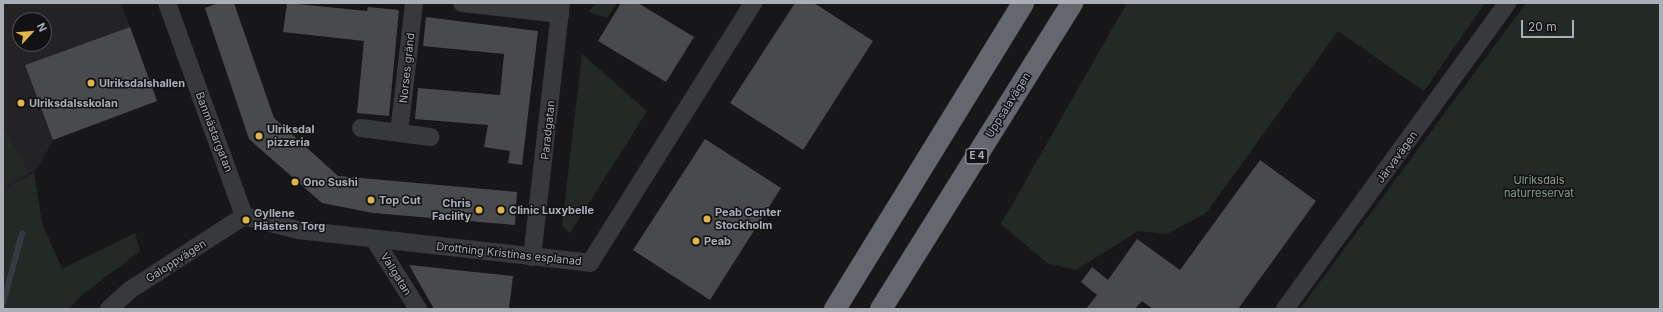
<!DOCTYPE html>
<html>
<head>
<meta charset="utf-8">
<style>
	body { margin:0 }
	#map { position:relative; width:1663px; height:312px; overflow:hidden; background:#171719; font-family:Inter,sans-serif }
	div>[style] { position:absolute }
	.built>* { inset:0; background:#232326 }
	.green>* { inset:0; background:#232a25 }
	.stream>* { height:5.5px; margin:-2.75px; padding:0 2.75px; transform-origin:2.75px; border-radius:2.75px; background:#333b42 }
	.building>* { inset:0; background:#494a4e }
	.street>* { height:18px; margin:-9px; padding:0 9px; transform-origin:9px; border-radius:9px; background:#38393d }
	.highway>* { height:22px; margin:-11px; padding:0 11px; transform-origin:11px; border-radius:11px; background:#65676e }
	.dots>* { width:11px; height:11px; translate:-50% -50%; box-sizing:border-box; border:2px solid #121214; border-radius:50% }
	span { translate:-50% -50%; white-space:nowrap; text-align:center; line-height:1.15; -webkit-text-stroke:3px #121214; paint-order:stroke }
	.shield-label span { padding:1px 3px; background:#121214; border:1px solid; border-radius:3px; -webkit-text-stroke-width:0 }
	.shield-label { font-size:10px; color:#aaaeb7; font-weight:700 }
	.street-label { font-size:11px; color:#aaaeb7 }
	.poi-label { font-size:11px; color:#aaaeb7; font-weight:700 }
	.left { translate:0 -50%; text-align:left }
	.right { translate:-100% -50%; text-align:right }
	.park-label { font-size:11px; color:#83a086 }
	.frame { position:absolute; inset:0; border:4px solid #aaaeb7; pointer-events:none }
	.north { position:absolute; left:12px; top:12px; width:40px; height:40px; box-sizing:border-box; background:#121214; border:1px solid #4f5055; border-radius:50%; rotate:64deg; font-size:11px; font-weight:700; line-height:16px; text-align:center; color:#aaaeb7 }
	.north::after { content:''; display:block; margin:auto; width:14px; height:18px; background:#e1b546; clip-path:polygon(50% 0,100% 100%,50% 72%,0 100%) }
	.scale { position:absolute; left:1521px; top:20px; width:53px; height:18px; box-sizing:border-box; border:2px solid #aaaeb7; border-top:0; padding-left:5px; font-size:12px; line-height:14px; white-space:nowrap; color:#aaaeb7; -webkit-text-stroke:3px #121214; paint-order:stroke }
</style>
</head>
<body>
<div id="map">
	<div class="built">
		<i style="clip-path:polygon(evenodd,3px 3px,121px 3px,130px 27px,25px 65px,53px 140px,38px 168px,3px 191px,3px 3px,20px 20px,44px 20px,44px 44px,20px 44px,20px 20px)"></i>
	</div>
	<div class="green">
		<i style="clip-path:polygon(595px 3px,617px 3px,607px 18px,589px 12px)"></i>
		<i style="clip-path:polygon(1127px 3px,1485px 3px,1424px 91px,1338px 31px,1206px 213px,1167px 234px,1138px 231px,1076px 270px,1047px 263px,1001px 224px)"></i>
		<i style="clip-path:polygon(1526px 3px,1660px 3px,1660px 309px,1300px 309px)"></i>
		<i style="clip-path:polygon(582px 54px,647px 111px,570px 233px,562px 226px)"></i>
		<i style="clip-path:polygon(3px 127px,28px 172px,3px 186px)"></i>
		<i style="clip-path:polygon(34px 172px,42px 223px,62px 269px,135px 233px,140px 251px,83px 294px,69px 309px,3px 309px,3px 191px)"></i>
	</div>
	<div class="stream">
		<i style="left:3px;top:303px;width:72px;rotate:-74.6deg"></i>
	</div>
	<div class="building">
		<i style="clip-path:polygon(218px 3px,234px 3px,274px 118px,338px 176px,517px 192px,515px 225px,373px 213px,322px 203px,249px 139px,205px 8px)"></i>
		<i style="clip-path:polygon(287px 3px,367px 11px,368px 7px,399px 10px,389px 116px,357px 113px,364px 41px,283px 32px)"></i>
		<i style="clip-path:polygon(621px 3px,638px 3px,694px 37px,666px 82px,598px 41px)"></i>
		<i style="clip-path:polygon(795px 3px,814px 3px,873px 41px,803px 150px,730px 103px)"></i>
		<i style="clip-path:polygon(426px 17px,538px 31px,522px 165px,508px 163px,510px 151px,484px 147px,488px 125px,415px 119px,418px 88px,500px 95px,504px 54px,423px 46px)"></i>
		<i style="clip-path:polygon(130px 27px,157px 101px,53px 140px,25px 65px)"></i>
		<i style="clip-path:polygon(705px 139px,781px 188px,710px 300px,633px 250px)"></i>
		<i style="clip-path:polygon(1260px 160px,1316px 201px,1238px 309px,1153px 309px,1142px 301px,1135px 309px,1086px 309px,1097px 295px,1081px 282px,1092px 267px,1108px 280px,1137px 239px,1180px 270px)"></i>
		<i style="clip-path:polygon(409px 265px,513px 276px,509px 309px,434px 309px)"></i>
	</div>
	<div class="street">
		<i style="left:167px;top:3px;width:226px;rotate:70.1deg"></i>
		<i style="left:462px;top:3px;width:99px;rotate:6.4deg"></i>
		<i style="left:361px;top:128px;width:70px;rotate:7.4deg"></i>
		<i style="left:399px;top:133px;width:131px;rotate:-83.4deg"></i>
		<i style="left:244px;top:216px;width:56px;rotate:14.5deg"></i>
		<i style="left:298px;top:230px;width:294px;rotate:6.4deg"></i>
		<i style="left:590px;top:263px;width:307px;rotate:-57.9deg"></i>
		<i style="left:374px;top:239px;width:83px;rotate:57.8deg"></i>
		<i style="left:532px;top:257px;width:256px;rotate:-83.5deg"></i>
		<i style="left:109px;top:309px;width:28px;rotate:-42deg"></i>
		<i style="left:130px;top:290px;width:136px;rotate:-33deg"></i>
		<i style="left:1285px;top:309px;width:378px;rotate:-54deg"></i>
	</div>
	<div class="highway">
		<i style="left:835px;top:309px;width:359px;rotate:-58.4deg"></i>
		<i style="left:881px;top:309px;width:361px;rotate:-58deg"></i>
	</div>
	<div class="dots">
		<i style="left:91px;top:83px;background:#e1b546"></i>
		<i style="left:21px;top:103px;background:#e1b546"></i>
		<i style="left:259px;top:136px;background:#e1b546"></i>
		<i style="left:295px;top:182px;background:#e1b546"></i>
		<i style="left:371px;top:200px;background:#e1b546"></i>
		<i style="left:479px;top:210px;background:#e1b546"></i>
		<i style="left:501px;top:210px;background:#e1b546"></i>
		<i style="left:707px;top:219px;background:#e1b546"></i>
		<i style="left:246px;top:220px;background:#e1b546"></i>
		<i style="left:696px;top:241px;background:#e1b546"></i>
	</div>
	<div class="shield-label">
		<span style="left:977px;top:156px">E 4</span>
	</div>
	<div class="street-label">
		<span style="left:407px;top:68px;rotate:-84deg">Norses gränd</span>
		<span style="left:1008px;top:105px;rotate:-58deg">Uppsalavägen</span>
		<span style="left:548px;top:130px;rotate:-84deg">Paradgatan</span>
		<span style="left:214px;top:132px;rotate:69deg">Banmästargatan</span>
		<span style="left:1397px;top:157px;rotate:-54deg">Järvavägen</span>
		<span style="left:509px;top:254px;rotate:6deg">Drottning Kristinas esplanad</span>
		<span style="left:176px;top:261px;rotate:-33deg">Galoppvägen</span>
		<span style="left:396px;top:274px;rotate:58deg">Vallgatan</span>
	</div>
	<div class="poi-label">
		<span class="left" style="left:99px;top:83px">Ulriksdalshallen</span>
		<span class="left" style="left:29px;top:103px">Ulriksdalsskolan</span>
		<span class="left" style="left:267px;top:136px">Ulriksdal<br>pizzeria</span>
		<span class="left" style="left:303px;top:182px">Ono Sushi</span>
		<span class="left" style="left:379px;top:200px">Top Cut</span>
		<span class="right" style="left:471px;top:210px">Chris<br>Facility</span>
		<span class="left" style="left:509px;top:210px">Clinic Luxybelle</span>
		<span class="left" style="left:715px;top:219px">Peab Center<br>Stockholm</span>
		<span class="left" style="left:254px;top:220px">Gyllene<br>Hästens Torg</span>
		<span class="left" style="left:704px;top:241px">Peab</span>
	</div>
	<div class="park-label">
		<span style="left:1539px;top:187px">Ulriksdals<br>naturreservat</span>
	</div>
	<div class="frame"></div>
	<div class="north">N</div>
	<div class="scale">20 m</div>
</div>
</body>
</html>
